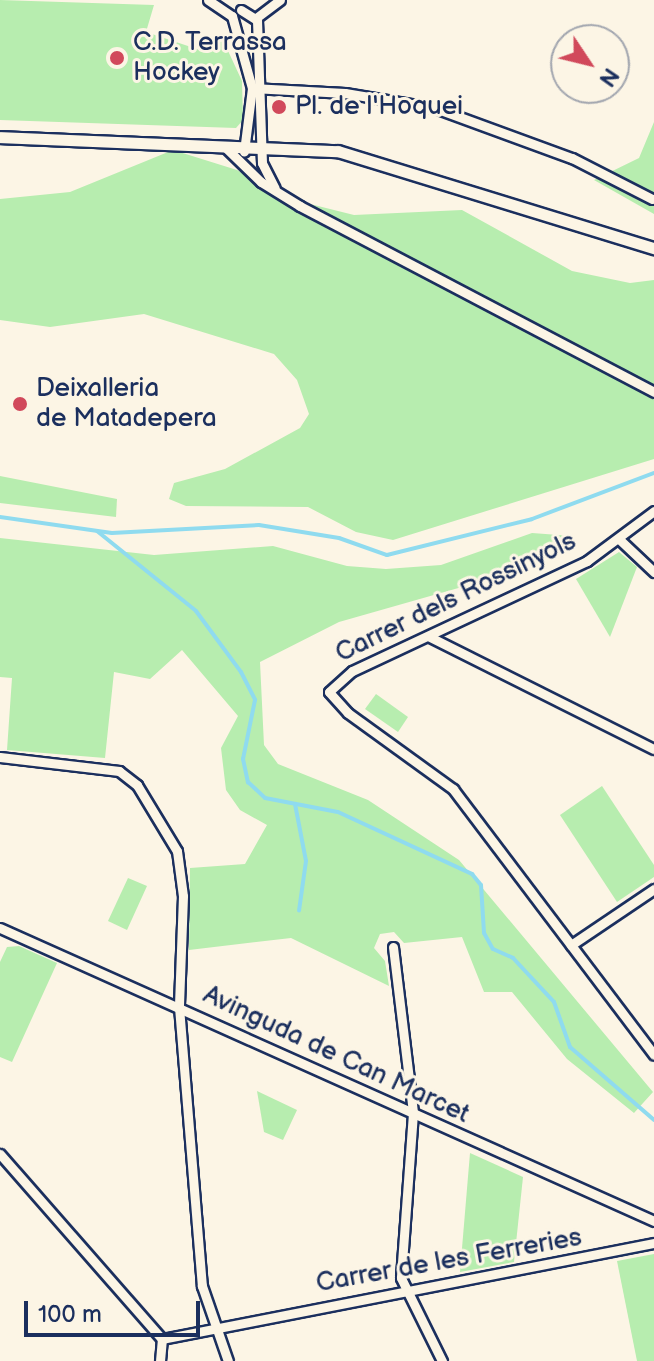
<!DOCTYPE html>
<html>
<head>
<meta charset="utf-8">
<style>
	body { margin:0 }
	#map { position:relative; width:654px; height:1361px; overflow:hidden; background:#fcf5e5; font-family:"Balsamiq Sans",sans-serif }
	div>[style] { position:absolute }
	.green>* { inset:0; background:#b7edaf }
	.stream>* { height:4px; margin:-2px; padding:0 2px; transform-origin:2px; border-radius:2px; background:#8fdbef }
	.roads { filter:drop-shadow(2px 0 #1b2f5e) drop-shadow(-2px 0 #1b2f5e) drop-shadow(0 2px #1b2f5e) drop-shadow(0 -2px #1b2f5e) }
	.minor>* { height:9px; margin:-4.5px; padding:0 4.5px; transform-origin:4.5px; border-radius:4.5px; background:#fcf5e5 }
	.tertiary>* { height:11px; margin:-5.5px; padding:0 5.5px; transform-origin:5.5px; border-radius:5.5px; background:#fcf5e5 }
	.dots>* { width:22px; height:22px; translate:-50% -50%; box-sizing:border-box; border:4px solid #fcf5e5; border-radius:50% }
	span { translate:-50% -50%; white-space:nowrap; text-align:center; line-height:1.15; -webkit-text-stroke:6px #fcf5e5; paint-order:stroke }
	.poi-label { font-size:26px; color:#1b2f5e }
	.left { translate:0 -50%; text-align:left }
	.street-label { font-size:26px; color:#1b2f5e }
	.north { position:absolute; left:550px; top:24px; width:80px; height:80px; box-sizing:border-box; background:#fcf5e5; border:2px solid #a2a6af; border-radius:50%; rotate:125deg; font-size:22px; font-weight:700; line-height:32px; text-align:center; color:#1b2f5e }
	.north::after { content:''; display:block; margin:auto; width:28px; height:36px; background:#d1495b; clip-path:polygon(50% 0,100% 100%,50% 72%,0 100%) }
	.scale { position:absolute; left:24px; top:1301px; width:176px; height:36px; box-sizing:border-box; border:4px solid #1b2f5e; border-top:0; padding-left:10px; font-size:24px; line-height:28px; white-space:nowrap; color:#1b2f5e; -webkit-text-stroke:6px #fcf5e5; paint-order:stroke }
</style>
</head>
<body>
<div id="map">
	<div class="green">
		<i style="clip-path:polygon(0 0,154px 5px,146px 32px,203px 51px,223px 40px,242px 81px,243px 120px,236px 128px,0 120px)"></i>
		<i style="clip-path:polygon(654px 122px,654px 214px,594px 180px,639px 158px)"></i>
		<i style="clip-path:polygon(173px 150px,237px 170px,282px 197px,354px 215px,462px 210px,572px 271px,630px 283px,654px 280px,654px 459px,393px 540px,356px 532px,308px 507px,186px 506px,169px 499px,174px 483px,225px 469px,300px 428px,309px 414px,297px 380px,274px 354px,144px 314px,50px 327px,0 320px,0 199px,70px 192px)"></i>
		<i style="clip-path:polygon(0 476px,117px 499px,116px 517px,0 503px)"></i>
		<i style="clip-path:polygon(532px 533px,572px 536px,483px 581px,339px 622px,260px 662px,264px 745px,278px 764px,368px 800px,459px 860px,653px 1092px,634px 1113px,567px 1059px,512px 992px,484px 992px,462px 937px,404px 943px,394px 932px,380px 934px,374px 948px,385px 961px,389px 986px,291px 938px,189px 950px,190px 868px,245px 864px,267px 825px,240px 810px,226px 790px,221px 748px,238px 716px,182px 650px,150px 679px,114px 672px,105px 758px,7px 750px,12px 678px,0 677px,0 538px,154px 555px,273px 546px,347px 566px,386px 569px,441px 565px)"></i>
		<i style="clip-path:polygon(619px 552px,637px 567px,610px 637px,576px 579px)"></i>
		<i style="clip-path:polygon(376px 694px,408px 717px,398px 732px,365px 709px)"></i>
		<i style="clip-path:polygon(602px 786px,654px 865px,654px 877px,617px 902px,560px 815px)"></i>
		<i style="clip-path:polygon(128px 878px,147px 886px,127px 930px,108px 921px)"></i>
		<i style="clip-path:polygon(19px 946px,57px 963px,12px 1062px,0 1057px,0 962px,7px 947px)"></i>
		<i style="clip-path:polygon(257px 1091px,297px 1110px,283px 1140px,264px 1132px)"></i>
		<i style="clip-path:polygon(470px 1153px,523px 1177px,514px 1262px,460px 1272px)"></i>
		<i style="clip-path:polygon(654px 1254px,654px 1361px,637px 1361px,617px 1261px)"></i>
	</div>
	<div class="stream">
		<i style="left:0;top:517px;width:113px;rotate:8.1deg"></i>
		<i style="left:112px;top:533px;width:147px;rotate:-3.1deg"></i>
		<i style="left:259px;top:525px;width:81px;rotate:9.2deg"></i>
		<i style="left:339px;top:538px;width:51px;rotate:19.5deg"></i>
		<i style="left:387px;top:555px;width:149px;rotate:-13.9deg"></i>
		<i style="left:532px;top:519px;width:130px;rotate:-20.7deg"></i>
		<i style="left:97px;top:531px;width:127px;rotate:38.9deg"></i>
		<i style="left:196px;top:611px;width:76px;rotate:53.6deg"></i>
		<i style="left:241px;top:672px;width:31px;rotate:63deg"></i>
		<i style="left:255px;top:700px;width:60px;rotate:101.5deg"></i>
		<i style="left:243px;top:759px;width:24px;rotate:78deg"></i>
		<i style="left:248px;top:782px;width:23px;rotate:43deg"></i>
		<i style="left:265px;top:798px;width:74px;rotate:10.9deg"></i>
		<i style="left:338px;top:812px;width:148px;rotate:24.8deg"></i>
		<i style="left:472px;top:874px;width:14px;rotate:51deg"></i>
		<i style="left:481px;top:885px;width:48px;rotate:86.4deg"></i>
		<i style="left:484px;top:933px;width:18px;rotate:61deg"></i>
		<i style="left:493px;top:949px;width:22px;rotate:24deg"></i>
		<i style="left:513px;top:958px;width:60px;rotate:47deg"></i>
		<i style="left:554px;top:1002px;width:48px;rotate:70.4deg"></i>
		<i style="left:570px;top:1047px;width:111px;rotate:41deg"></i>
		<i style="left:295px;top:804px;width:58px;rotate:79.1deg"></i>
		<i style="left:306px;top:861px;width:50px;rotate:98deg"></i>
	</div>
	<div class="roads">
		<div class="minor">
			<i style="left:208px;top:0;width:29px;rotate:34deg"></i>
			<i style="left:241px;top:10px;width:19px;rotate:32deg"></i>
			<i style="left:257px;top:20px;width:143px;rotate:88deg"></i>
			<i style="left:262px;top:163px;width:28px;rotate:63deg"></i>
			<i style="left:232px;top:16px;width:75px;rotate:74.5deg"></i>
			<i style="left:252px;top:88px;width:64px;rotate:97.2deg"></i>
			<i style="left:256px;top:18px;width:30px;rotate:-37deg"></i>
			<i style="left:252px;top:88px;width:93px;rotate:3.1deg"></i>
			<i style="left:345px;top:93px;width:91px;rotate:9.5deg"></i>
			<i style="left:435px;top:108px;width:146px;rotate:20.1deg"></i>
			<i style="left:572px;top:158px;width:90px;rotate:27.1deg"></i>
			<i style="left:225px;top:147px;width:50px;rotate:44.2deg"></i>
			<i style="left:261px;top:182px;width:46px;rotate:31.6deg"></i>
			<i style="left:300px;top:206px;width:400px;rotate:27.7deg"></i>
			<i style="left:654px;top:511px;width:84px;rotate:143.3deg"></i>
			<i style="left:587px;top:561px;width:259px;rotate:154.9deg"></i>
			<i style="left:352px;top:671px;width:31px;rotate:138deg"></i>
			<i style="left:329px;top:692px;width:28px;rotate:48deg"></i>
			<i style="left:348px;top:713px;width:130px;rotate:35.9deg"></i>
			<i style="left:453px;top:789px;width:333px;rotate:52.9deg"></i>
			<i style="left:620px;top:540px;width:47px;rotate:43.3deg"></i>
			<i style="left:430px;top:637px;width:250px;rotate:26.6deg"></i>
			<i style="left:0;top:757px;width:120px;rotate:6.7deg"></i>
			<i style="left:119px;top:771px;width:23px;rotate:38deg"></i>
			<i style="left:137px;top:785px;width:77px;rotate:58.8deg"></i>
			<i style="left:177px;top:851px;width:45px;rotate:82.4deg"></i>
			<i style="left:183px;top:896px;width:111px;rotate:92.1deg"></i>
			<i style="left:179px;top:1007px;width:280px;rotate:85.3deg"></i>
			<i style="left:202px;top:1286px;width:79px;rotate:70.9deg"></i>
			<i style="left:0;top:928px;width:717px;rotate:24.13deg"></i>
			<i style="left:571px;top:945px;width:100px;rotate:-34deg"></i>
			<i style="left:393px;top:947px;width:167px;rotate:83.1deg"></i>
			<i style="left:413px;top:1113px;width:165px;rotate:94.2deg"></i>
			<i style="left:401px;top:1278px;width:93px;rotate:63.7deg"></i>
			<i style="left:0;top:1154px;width:246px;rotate:48.8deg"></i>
			<i style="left:162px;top:1339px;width:501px;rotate:-11.04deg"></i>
			<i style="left:160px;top:1361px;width:22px;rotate:-85deg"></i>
		</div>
		<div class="tertiary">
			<i style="left:0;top:137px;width:338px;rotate:2.4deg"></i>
			<i style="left:338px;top:151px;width:331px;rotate:17.1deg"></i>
		</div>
	</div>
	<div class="dots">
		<i style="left:117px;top:58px;background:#d1495b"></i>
		<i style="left:279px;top:107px;background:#d1495b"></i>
		<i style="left:20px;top:404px;background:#d1495b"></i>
	</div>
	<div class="poi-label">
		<span class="left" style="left:133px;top:58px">C.D. Terrassa<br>Hockey</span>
		<span class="left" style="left:295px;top:107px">Pl. de l'Hoquei</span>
		<span class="left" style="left:36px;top:404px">Deixalleria<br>de Matadepera</span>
	</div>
	<div class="street-label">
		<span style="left:456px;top:598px;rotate:-26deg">Carrer dels Rossinyols</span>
		<span style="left:336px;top:1055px;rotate:25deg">Avinguda de Can Marcet</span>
		<span style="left:449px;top:1261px;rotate:-10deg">Carrer de les Ferreries</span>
	</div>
	<div class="north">N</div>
	<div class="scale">100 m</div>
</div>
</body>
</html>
